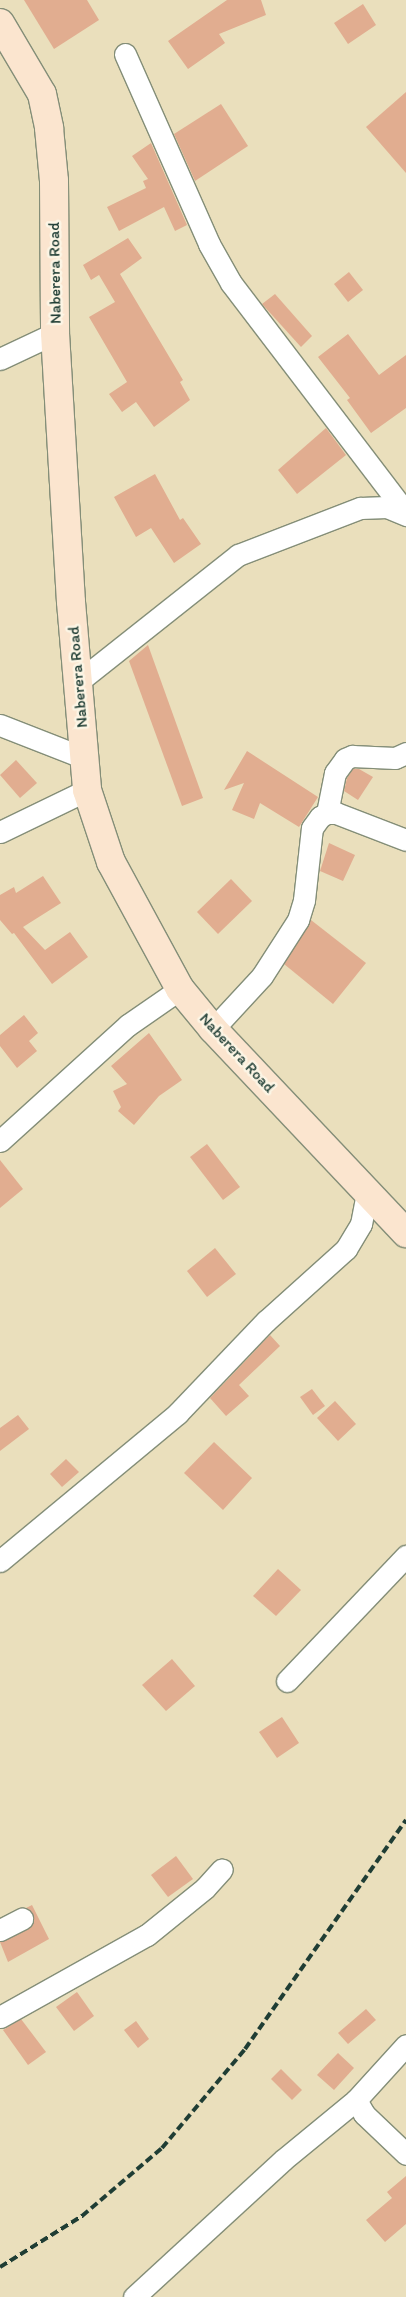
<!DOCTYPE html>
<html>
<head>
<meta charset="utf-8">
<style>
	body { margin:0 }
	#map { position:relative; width:406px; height:2297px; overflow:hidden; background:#eadfbc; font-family:Itim,sans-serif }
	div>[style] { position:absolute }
	.building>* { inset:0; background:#e1ad90 }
	.roads { filter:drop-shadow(1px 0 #848e78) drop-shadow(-1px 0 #848e78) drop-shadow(0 1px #848e78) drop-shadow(0 -1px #848e78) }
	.street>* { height:21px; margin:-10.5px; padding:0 10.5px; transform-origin:10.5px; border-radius:10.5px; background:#fff }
	.secondary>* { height:28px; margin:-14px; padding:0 14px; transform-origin:14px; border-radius:14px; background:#fbe5cf }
	.rail>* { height:4px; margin-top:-2px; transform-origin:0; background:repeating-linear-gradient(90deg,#1f3d34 0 8px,transparent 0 12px) }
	span { translate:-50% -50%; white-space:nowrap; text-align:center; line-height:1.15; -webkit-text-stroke:5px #fcf5e5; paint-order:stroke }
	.street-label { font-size:16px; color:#1f3d34 }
</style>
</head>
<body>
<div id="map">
	<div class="building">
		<i style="clip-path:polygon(24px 0,87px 0,99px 20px,54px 49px)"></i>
		<i style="clip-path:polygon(227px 0,261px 0,266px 15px,219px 34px,225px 43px,188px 69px,168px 41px)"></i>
		<i style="clip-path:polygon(363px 4px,376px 25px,348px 44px,334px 23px)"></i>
		<i style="clip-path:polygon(406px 92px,406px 173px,366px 127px)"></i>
		<i style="clip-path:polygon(221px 104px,248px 146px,195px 181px,174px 134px)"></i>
		<i style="clip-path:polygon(151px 143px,187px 225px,175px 231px,164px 207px,119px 231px,107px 207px,146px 188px,143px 181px,148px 179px,132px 156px)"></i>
		<i style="clip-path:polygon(128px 238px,142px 258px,120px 274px,183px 380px,180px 382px,190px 400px,154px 427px,136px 402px,122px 412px,109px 394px,127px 382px,89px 317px,115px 302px,99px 275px,91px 280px,83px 265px)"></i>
		<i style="clip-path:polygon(349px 272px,363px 290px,348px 302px,334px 284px)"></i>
		<i style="clip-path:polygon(275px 294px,312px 336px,301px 347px,262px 304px)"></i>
		<i style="clip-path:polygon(348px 334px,379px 375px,406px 355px,406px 408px,371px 433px,347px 400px,350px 398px,318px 357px)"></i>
		<i style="clip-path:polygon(326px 428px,346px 455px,297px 494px,278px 470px)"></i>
		<i style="clip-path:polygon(155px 474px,180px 520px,183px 518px,201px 544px,174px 563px,151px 528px,136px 537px,114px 497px)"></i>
		<i style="clip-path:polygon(148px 645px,203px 798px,182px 806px,129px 661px)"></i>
		<i style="clip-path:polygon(247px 751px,318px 797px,299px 827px,260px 803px,254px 819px,232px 810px,244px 783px,224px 790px)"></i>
		<i style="clip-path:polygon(16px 760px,37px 783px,20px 798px,0 775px)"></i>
		<i style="clip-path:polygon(353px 769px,359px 769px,373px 777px,358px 800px,344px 791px,347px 778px)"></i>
		<i style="clip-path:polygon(329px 843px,355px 855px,343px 881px,320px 871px)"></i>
		<i style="clip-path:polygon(43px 876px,61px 903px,23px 927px,45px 950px,70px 932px,88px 957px,52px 984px,14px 933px,12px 934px,0 920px,0 895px,14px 887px,16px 893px)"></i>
		<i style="clip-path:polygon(231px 879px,252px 901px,218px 934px,197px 912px)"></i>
		<i style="clip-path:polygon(311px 920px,366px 963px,333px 1004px,284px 964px)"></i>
		<i style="clip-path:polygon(24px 1015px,38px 1033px,29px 1041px,37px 1051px,17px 1068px,0 1046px,0 1035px)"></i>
		<i style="clip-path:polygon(149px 1033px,182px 1080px,159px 1096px,134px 1125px,118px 1111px,121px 1107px,113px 1091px,127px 1084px,111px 1066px)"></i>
		<i style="clip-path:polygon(207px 1144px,240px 1187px,223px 1200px,190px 1157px)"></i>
		<i style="clip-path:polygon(0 1160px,23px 1189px,0 1208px)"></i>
		<i style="clip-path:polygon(215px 1248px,236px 1274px,207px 1297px,187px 1271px)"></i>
		<i style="clip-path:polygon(270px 1335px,280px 1346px,239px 1385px,249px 1396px,226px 1416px,210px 1398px)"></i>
		<i style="clip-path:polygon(312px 1389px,325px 1406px,313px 1415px,300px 1397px)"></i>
		<i style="clip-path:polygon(335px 1401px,356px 1424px,338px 1441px,317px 1418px)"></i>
		<i style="clip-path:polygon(18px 1415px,29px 1429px,0 1451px,0 1428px)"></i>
		<i style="clip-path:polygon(214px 1442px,252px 1478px,223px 1510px,184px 1473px)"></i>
		<i style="clip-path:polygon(66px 1459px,79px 1472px,62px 1487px,50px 1474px)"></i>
		<i style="clip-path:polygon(278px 1569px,301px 1590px,276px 1616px,253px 1596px)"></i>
		<i style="clip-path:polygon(172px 1659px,195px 1686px,166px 1711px,142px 1685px)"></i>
		<i style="clip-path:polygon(282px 1717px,299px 1743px,277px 1758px,259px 1732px)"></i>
		<i style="clip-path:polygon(176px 1856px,193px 1879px,168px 1897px,151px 1875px)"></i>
		<i style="clip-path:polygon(32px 1905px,49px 1939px,8px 1962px,0 1942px,32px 1926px,33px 1914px,26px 1908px)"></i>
		<i style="clip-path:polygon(77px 1992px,94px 2016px,74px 2031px,56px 2007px)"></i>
		<i style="clip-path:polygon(366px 2009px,376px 2020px,348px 2044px,338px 2033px)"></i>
		<i style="clip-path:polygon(21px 2019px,46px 2052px,28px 2065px,3px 2030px)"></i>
		<i style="clip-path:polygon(136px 2021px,149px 2039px,138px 2048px,124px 2030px)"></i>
		<i style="clip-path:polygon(338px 2053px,354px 2068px,334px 2090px,317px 2075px)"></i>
		<i style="clip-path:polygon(281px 2069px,302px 2090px,292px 2100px,271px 2079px)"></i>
		<i style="clip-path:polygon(406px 2176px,406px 2224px,385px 2242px,366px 2220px,392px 2198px,387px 2192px)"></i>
	</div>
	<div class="roads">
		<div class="street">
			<i style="left:125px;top:54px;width:208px;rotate:66.1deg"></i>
			<i style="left:209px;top:244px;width:45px;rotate:60.6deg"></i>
			<i style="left:231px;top:283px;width:289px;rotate:52.7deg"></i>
			<i style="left:0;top:359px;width:61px;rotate:-25.3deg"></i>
			<i style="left:79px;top:681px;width:203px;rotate:-38.4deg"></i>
			<i style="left:238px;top:555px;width:131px;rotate:-21.1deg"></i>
			<i style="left:360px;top:508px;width:27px;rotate:-2deg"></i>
			<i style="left:387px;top:507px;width:21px;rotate:23deg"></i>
			<i style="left:0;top:725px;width:90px;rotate:21.4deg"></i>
			<i style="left:327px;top:813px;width:41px;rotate:-78.7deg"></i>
			<i style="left:335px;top:773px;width:17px;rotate:-54deg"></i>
			<i style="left:345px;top:759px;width:8px;rotate:-23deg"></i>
			<i style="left:352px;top:756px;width:43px;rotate:2.7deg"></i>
			<i style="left:395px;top:758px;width:12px;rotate:-24deg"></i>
			<i style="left:0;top:832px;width:97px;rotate:-25.8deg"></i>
			<i style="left:213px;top:1029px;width:72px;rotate:-47.2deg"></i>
			<i style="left:262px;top:976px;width:67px;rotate:-57.3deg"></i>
			<i style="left:298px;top:920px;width:21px;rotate:-73deg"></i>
			<i style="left:304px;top:900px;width:72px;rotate:-83.7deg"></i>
			<i style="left:312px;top:828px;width:14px;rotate:-54deg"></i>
			<i style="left:320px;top:817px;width:8px;rotate:-30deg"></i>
			<i style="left:327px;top:813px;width:9px"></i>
			<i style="left:336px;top:813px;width:75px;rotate:21.1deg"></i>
			<i style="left:0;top:1141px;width:173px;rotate:-42.2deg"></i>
			<i style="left:128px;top:1025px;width:63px;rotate:-34.7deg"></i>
			<i style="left:0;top:1561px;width:231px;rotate:-39.7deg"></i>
			<i style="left:178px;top:1413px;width:127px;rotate:-46.3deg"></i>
			<i style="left:266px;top:1321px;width:108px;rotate:-42deg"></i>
			<i style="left:346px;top:1249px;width:29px;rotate:-59deg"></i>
			<i style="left:361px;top:1224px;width:32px;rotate:-79deg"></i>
			<i style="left:287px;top:1681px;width:173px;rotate:-46.4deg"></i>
			<i style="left:0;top:1930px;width:25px;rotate:-27deg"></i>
			<i style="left:0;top:2017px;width:168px;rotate:-29.2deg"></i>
			<i style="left:147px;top:1935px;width:75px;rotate:-39deg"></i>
			<i style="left:205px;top:1888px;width:25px;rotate:-48deg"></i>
			<i style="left:356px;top:2100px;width:16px;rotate:60deg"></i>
			<i style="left:364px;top:2114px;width:58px;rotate:43.6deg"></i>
			<i style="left:134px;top:2297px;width:202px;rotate:-42.6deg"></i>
			<i style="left:283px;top:2160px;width:94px;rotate:-39.4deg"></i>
			<i style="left:356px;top:2100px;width:74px;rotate:-47.7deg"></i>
		</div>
		<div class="secondary">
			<i style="left:0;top:23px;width:82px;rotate:59.4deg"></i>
			<i style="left:42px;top:94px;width:35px;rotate:78deg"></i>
			<i style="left:49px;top:128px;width:53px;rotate:84.6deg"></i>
			<i style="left:54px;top:181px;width:152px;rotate:89.6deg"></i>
			<i style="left:55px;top:333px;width:269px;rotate:86.6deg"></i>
			<i style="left:71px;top:602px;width:189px;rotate:85.1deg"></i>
			<i style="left:87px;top:790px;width:76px;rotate:71.6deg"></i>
			<i style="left:111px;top:862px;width:145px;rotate:61.5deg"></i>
			<i style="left:180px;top:989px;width:52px;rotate:50.5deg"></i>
			<i style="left:213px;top:1029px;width:281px;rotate:46.6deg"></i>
		</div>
	</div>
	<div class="rail">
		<i style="left:0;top:2267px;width:97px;rotate:-31.9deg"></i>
		<i style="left:82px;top:2216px;width:105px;rotate:-40.4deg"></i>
		<i style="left:162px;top:2148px;width:129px;rotate:-50deg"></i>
		<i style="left:245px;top:2049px;width:280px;rotate:-54.9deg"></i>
	</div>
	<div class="street-label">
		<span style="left:55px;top:273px;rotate:-91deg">Naberera Road</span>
		<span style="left:78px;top:677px;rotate:-95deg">Naberera Road</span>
		<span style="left:237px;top:1053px;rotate:47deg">Naberera Road</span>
	</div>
</div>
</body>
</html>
